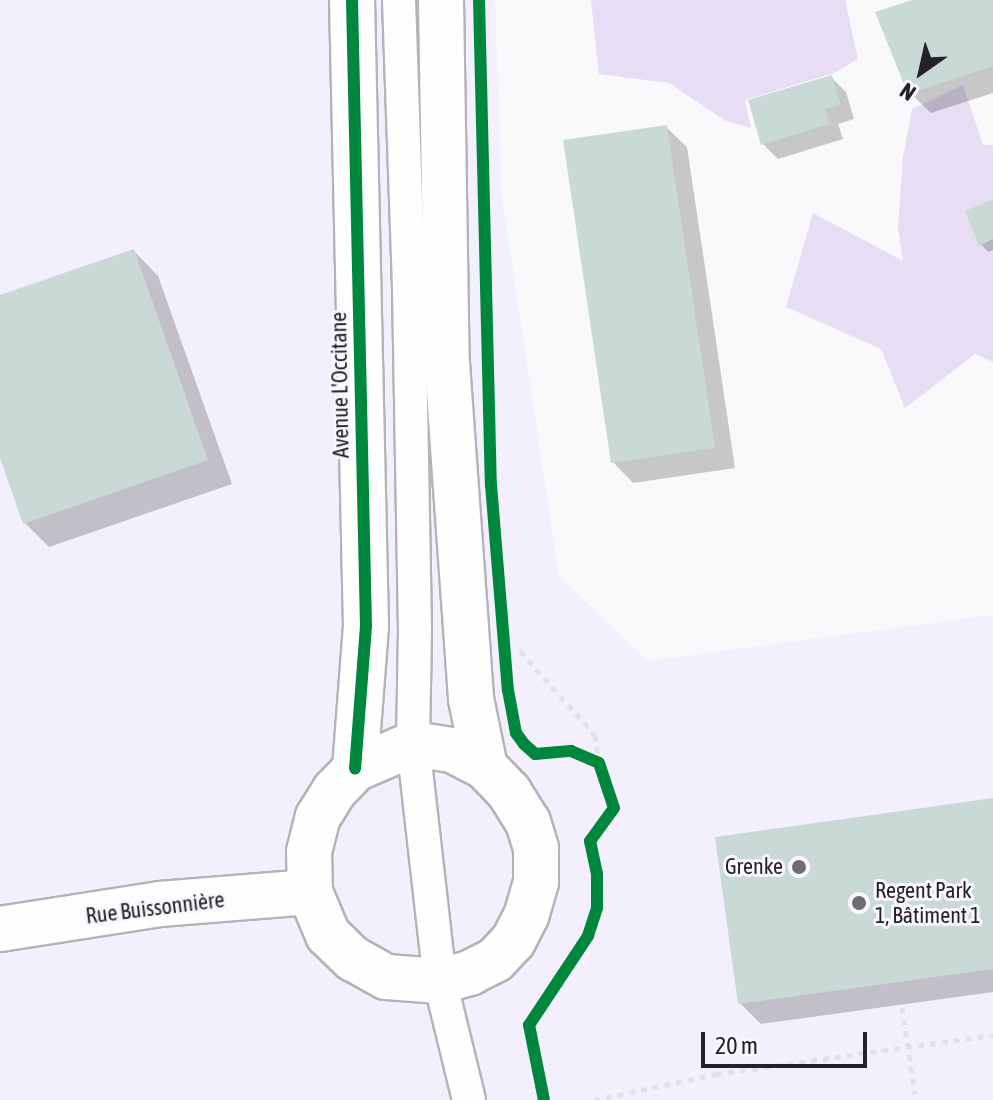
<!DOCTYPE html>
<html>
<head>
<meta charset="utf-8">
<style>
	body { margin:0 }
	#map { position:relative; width:993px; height:1100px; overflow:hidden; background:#f9f8fb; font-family:"Asap Condensed",sans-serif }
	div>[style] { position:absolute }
	.built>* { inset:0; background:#f4effc }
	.green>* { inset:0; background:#e7def5 }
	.shadow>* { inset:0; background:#0003 }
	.building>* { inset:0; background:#c8d9d6 }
	.path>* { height:5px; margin-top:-2.5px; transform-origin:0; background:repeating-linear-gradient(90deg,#e3e2e3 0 6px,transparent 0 12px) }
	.roads { filter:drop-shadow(2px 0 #b5b3b8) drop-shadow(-2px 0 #b5b3b8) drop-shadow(0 2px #b5b3b8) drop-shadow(0 -2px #b5b3b8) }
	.lane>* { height:32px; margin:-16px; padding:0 16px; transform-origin:16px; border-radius:16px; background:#fefefe }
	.street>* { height:44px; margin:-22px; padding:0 22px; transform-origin:22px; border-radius:22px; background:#fefefe }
	.cycleway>* { height:12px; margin:-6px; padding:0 6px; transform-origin:6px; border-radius:6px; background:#00873e }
	.dots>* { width:22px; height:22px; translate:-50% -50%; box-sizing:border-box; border:4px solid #f9f7fc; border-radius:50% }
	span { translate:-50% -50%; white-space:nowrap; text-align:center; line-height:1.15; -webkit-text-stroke:6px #f9f7fc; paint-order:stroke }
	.street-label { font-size:22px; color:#25212b }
	.poi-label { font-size:22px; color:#25212b }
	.right { translate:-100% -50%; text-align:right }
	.left { translate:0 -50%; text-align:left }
	.north { position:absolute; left:881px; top:32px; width:80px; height:80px; -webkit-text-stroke:6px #f9f7fc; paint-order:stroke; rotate:214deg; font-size:22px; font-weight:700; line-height:32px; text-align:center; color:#25212b }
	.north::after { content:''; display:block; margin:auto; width:28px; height:36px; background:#25212b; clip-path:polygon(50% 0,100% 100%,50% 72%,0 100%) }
	.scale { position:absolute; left:701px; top:1032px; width:166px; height:36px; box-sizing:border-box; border:4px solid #25212b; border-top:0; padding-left:10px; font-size:24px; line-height:28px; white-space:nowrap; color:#25212b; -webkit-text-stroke:6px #f9f7fc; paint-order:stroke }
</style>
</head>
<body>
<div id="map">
	<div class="built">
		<i style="clip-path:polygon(0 0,495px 0,502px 197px,559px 576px,648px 661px,993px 615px,993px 1100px,0 1100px)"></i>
	</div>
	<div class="green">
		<i style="clip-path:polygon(591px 0,845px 0,858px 59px,834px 73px,745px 100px,751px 128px,726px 121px,669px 83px,599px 74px)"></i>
		<i style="clip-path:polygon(963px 85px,983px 145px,993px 145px,993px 362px,975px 354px,905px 408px,881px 349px,786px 307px,813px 213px,903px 261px,898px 227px,903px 157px,912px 109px)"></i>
	</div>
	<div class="shadow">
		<i style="clip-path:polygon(919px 0,993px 0,993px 93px,931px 113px,910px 93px)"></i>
		<i style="clip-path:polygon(831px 77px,846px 92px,854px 119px,838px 124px,843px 139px,778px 159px,763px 144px)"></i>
		<i style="clip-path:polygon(666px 127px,687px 147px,735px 468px,633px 483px,613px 462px)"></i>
		<i style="clip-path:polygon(993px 201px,993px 250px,988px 252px,981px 244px)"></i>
		<i style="clip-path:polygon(134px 251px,158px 276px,232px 484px,49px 547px,24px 522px,0 452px,0 297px)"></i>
		<i style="clip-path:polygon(993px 800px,993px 992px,761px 1024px,740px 1003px)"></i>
	</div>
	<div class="building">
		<i style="clip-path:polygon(912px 0,993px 0,993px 66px,908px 94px,875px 12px)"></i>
		<i style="clip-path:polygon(832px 75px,841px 105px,825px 109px,829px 124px,761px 145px,748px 100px)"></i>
		<i style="clip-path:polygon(667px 125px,715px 448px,611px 463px,563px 140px)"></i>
		<i style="clip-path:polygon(993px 199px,993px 239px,979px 246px,965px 211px)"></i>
		<i style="clip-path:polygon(134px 249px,208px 460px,23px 524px,0 458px,0 295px)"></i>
		<i style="clip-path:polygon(993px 798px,993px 969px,738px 1004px,715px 837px)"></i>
	</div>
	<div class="path">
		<i style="left:520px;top:651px;width:113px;rotate:48.2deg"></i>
		<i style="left:595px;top:735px;width:28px;rotate:82deg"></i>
		<i style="left:902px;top:1007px;width:88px;rotate:81.5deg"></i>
		<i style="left:594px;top:1100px;width:125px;rotate:-12deg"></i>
		<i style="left:716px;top:1074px;width:280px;rotate:-8deg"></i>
	</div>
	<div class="roads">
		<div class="lane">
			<i style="left:399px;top:0;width:287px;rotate:88deg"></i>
			<i style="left:409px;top:287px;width:343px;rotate:89deg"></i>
			<i style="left:415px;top:630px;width:114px;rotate:91deg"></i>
			<i style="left:413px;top:744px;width:239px;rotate:83.5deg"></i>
			<i style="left:440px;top:981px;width:122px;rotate:76.3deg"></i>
		</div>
		<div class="street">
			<i style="left:352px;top:0;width:626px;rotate:88.72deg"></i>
			<i style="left:366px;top:626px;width:143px;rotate:94.4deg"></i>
			<i style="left:441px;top:0;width:363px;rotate:89.1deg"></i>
			<i style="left:447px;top:363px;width:337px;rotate:85.9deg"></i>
			<i style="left:471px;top:699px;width:69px;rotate:78.4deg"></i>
			<i style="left:413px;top:744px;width:39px;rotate:9deg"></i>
			<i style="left:452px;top:750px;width:37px;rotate:27deg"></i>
			<i style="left:485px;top:767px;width:35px;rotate:46deg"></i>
			<i style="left:509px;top:792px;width:36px;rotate:58deg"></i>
			<i style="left:528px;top:822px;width:28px;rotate:73deg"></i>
			<i style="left:536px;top:849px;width:33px;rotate:90deg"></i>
			<i style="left:536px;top:882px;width:35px;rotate:106deg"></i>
			<i style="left:526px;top:916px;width:28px;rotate:117deg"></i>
			<i style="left:513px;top:941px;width:26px;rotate:133deg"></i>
			<i style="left:495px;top:960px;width:28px;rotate:153deg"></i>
			<i style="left:470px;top:973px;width:31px;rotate:165deg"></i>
			<i style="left:440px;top:981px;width:54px;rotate:-175.8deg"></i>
			<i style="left:386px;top:977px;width:38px;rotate:-151deg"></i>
			<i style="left:353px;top:959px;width:35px;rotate:-136deg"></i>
			<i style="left:328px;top:935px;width:47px;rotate:-112.7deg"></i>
			<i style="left:310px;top:892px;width:40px;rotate:-91.4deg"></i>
			<i style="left:309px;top:852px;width:36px;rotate:-76deg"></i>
			<i style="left:318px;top:817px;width:31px;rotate:-58deg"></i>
			<i style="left:334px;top:791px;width:30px;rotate:-46deg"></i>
			<i style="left:355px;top:769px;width:63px;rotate:-23.3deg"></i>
			<i style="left:0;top:929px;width:162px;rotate:-8.9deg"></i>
			<i style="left:160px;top:904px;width:150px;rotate:-4.6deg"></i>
		</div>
	</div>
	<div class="cycleway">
		<i style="left:352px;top:0;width:626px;rotate:88.72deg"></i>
		<i style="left:366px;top:626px;width:143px;rotate:94.4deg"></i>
		<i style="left:479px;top:0;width:485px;rotate:88.6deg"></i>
		<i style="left:491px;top:485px;width:206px;rotate:85.3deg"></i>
		<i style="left:508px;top:690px;width:44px;rotate:79.5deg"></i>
		<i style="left:516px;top:733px;width:14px;rotate:54deg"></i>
		<i style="left:524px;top:744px;width:15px;rotate:42deg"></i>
		<i style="left:535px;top:754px;width:36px;rotate:-5deg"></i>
		<i style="left:571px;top:751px;width:30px;rotate:23deg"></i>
		<i style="left:599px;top:763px;width:47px;rotate:71.6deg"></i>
		<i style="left:614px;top:808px;width:41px;rotate:126deg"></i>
		<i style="left:590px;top:841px;width:34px;rotate:78deg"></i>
		<i style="left:597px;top:874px;width:34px;rotate:90deg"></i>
		<i style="left:597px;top:908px;width:29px;rotate:108deg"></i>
		<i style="left:588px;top:936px;width:107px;rotate:123.5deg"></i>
		<i style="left:529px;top:1025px;width:76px;rotate:78.7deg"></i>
	</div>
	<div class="dots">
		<i style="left:799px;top:867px;background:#6f6c74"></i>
		<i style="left:859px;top:903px;background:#6f6c74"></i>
	</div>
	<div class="street-label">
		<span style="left:340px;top:385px;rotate:-91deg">Avenue L'Occitane</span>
		<span style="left:155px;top:908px;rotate:-7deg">Rue Buissonnière</span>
	</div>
	<div class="poi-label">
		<span class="right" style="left:783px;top:867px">Grenke</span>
		<span class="left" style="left:875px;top:903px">Regent Park<br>1, Bâtiment 1</span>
	</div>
	<div class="north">N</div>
	<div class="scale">20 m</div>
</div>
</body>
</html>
